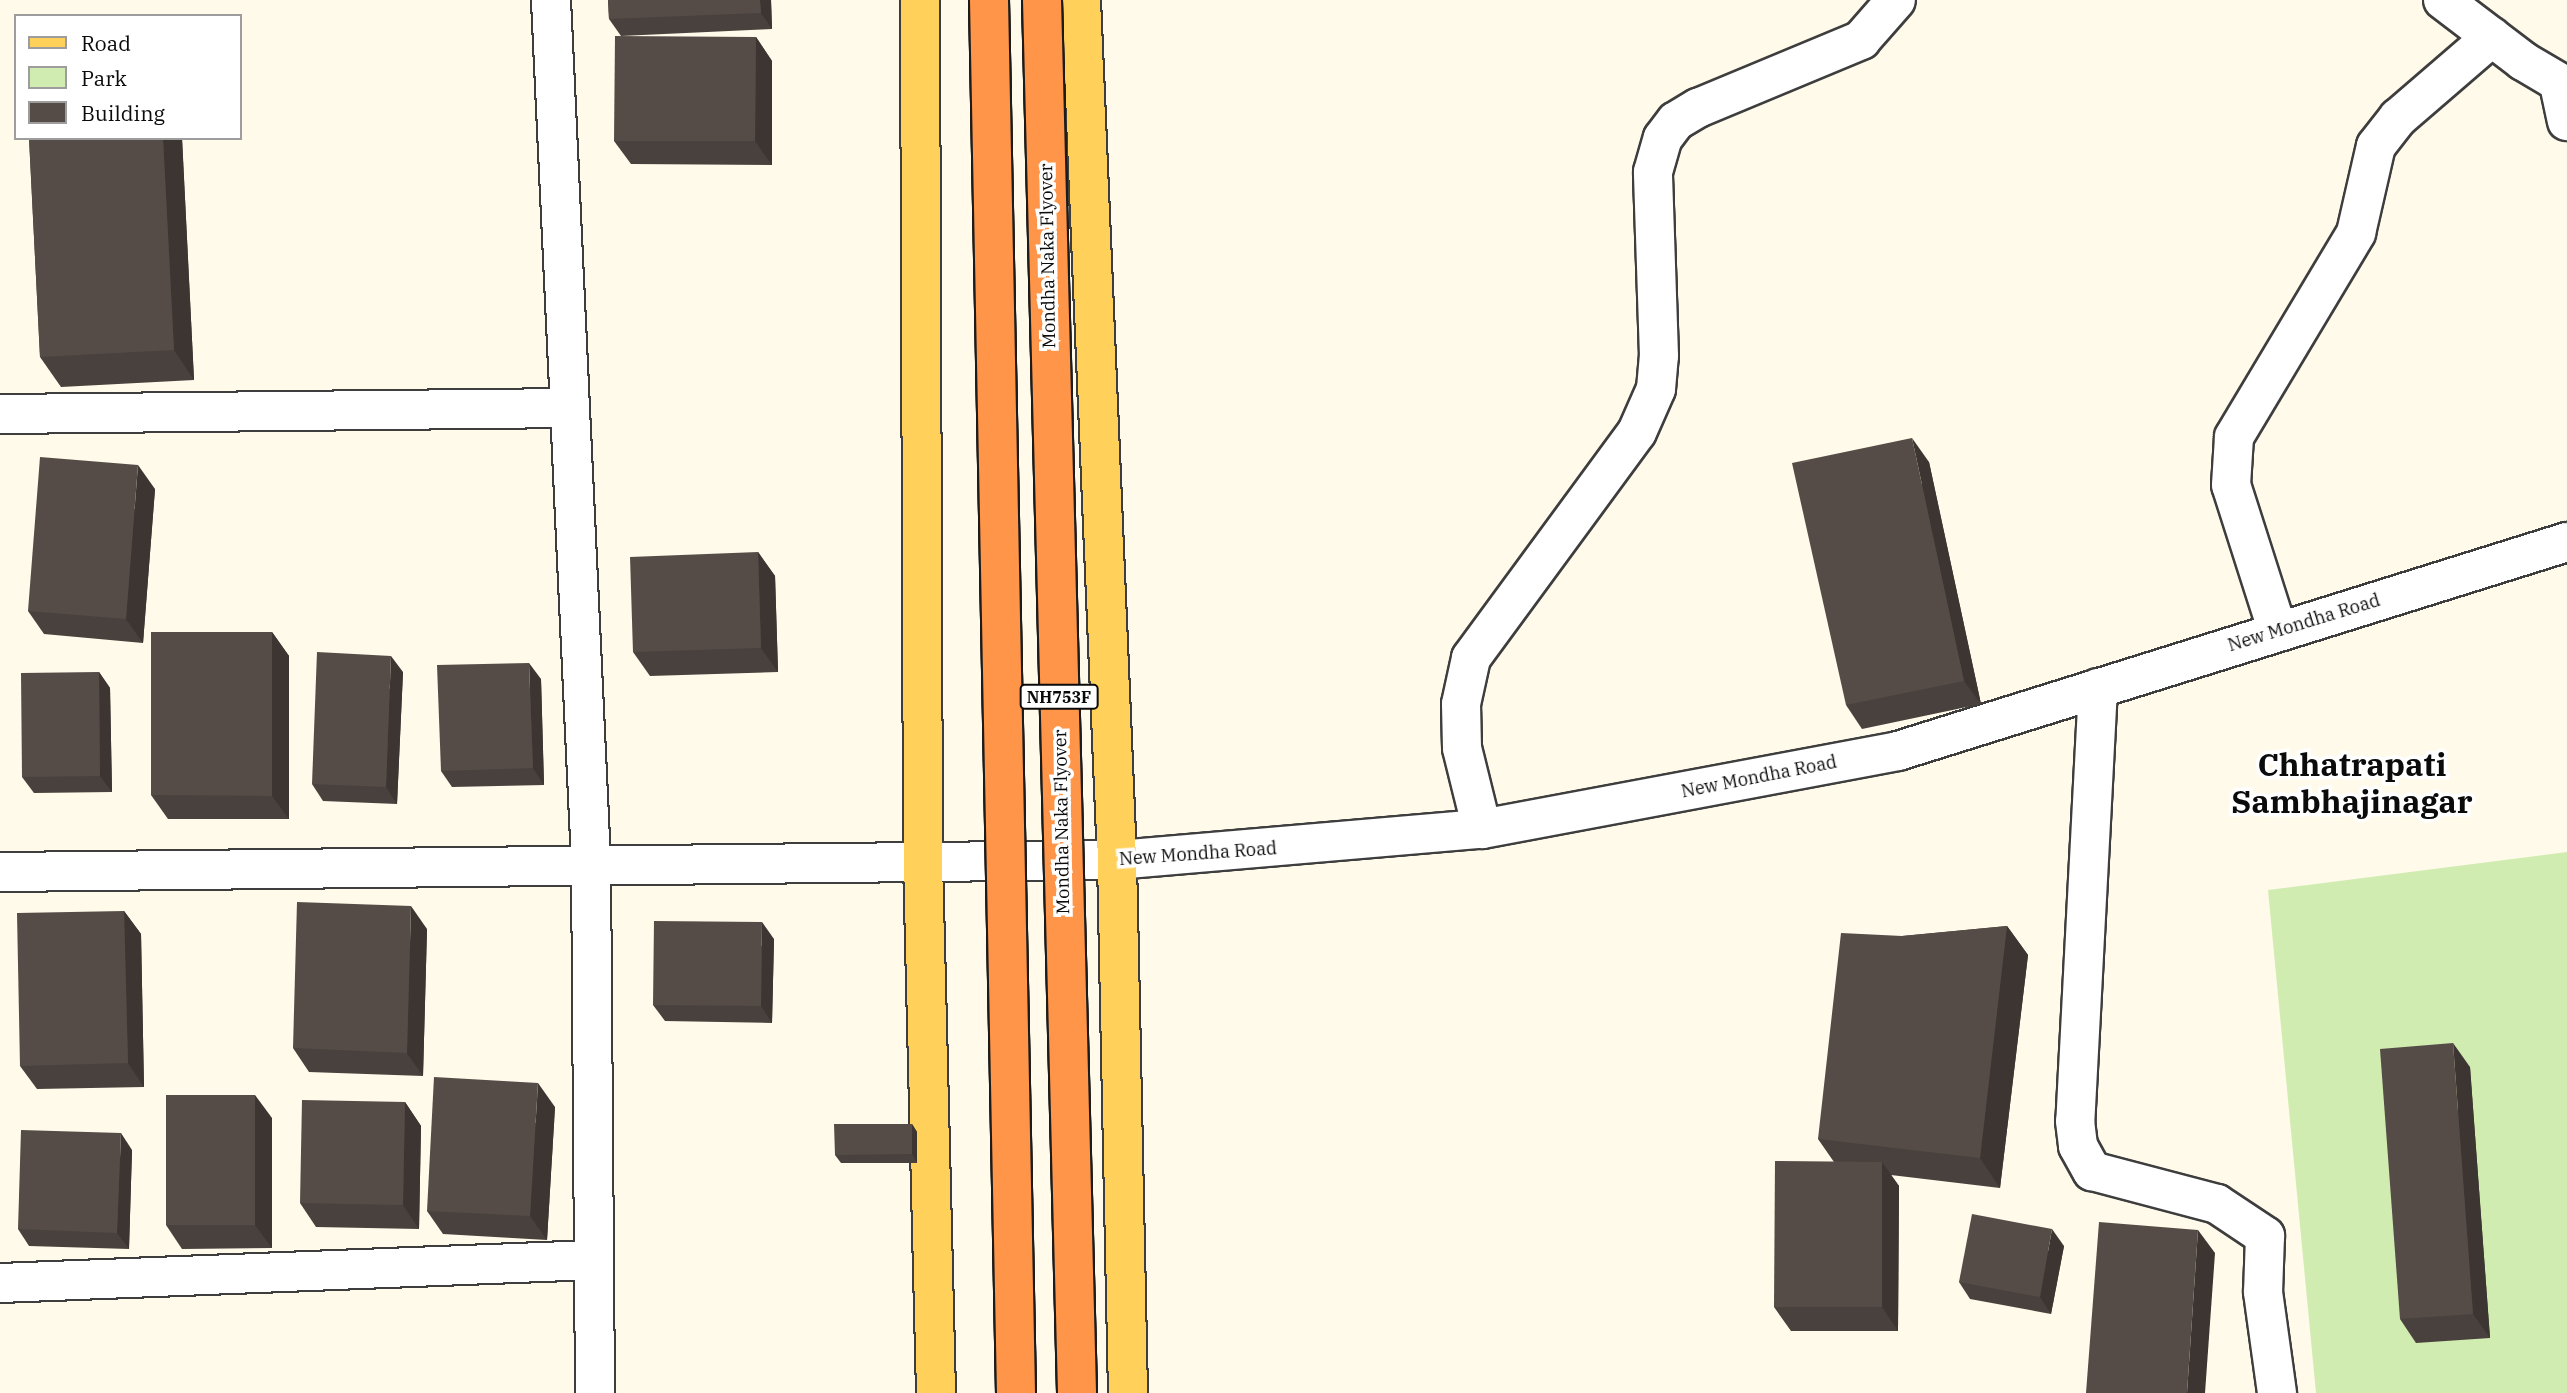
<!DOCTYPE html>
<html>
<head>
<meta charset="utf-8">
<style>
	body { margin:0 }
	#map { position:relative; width:2567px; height:1393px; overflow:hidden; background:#fffaea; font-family:"IBM Plex Serif",serif }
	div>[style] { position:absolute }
	.green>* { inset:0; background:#d1ecb0 }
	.roads { filter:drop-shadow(2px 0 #3e3e3e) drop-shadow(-2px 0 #3e3e3e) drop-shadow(0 2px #3e3e3e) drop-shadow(0 -2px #3e3e3e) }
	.minor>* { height:38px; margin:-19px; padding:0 19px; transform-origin:19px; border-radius:19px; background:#fff }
	.major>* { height:38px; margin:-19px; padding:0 19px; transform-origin:19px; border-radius:19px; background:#ffd15a }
	.bridges { filter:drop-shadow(2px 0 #1c1c1c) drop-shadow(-2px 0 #1c1c1c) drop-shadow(0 2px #1c1c1c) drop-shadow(0 -2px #1c1c1c) }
	.highway-bridge>* { height:38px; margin:-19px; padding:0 19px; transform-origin:19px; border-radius:19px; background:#ff9548 }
	.wall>* { inset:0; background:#49413d }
	.shaded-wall>* { inset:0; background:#3c3532 }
	.building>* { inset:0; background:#554c47 }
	span { translate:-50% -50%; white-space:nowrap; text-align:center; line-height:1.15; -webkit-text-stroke:7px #fff; paint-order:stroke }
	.shield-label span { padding:2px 5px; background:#fff; border:2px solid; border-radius:5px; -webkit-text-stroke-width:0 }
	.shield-label { font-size:16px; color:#0b0b0b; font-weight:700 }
	.street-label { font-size:18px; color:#0b0b0b }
	.town-label { font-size:32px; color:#0b0b0b; font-weight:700 }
	.legend { position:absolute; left:14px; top:14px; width:228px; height:126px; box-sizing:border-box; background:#fff; border:2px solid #9d9d9d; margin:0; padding:9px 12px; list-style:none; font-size:21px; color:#0b0b0b }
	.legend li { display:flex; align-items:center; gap:14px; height:35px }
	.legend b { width:35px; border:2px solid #9d9d9d }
</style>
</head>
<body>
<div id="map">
	<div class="green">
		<i style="clip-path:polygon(2567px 852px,2567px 1393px,2316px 1393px,2268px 890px)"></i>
	</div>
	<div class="roads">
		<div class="minor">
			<i style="left:551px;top:0;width:863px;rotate:87.34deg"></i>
			<i style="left:591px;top:862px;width:531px;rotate:89.57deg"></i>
			<i style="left:2443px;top:0;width:101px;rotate:37.3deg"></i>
			<i style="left:2523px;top:61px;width:51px;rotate:30.6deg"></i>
			<i style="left:2559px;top:84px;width:38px;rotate:78deg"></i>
			<i style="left:0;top:414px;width:569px;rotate:-0.6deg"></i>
			<i style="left:2278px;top:632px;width:154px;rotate:-107.7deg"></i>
			<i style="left:2231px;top:485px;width:48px;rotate:-86.4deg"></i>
			<i style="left:2234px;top:437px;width:238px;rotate:-59.1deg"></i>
			<i style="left:2356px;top:233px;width:89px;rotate:-77.1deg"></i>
			<i style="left:2376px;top:146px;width:36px;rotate:-52deg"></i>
			<i style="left:2398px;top:118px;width:124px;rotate:-40.8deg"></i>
			<i style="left:2098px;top:688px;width:434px;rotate:93deg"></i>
			<i style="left:2075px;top:1121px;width:25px;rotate:83deg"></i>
			<i style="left:2078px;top:1146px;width:29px;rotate:61deg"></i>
			<i style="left:2092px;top:1171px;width:129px;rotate:14.8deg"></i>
			<i style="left:2217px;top:1204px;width:58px;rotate:33.7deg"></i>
			<i style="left:2265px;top:1236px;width:56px;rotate:92deg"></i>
			<i style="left:2263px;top:1292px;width:102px;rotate:82.1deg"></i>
			<i style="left:1482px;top:829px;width:83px;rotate:-103.9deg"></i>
			<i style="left:1462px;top:748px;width:44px;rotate:-91.3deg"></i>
			<i style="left:1461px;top:704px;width:47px;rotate:-77.7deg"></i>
			<i style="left:1471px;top:658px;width:280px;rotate:-53.7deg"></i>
			<i style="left:1637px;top:432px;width:47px;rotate:-66.2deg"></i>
			<i style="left:1656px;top:389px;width:33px;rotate:-85deg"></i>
			<i style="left:1659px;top:356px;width:184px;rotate:-91.9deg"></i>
			<i style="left:1653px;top:172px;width:35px;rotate:-74deg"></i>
			<i style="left:1663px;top:138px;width:21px;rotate:-53deg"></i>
			<i style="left:1676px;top:121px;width:26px;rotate:-31deg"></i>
			<i style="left:1698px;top:108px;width:177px;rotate:-22.6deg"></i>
			<i style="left:1861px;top:40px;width:53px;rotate:-48.8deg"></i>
			<i style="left:0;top:872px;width:1117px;rotate:-0.62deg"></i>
			<i style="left:1117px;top:860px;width:366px;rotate:-4.9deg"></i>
			<i style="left:1482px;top:829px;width:423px;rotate:-10.6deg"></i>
			<i style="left:1898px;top:751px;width:701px;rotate:-17.35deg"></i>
			<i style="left:0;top:1283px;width:593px;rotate:-2.22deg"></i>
		</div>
		<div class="major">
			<i style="left:920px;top:0;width:861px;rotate:89.8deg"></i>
			<i style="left:923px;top:861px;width:532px;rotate:88.6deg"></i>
			<i style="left:1081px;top:0;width:861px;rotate:87.6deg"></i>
			<i style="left:1117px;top:860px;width:533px;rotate:88.82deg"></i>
		</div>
	</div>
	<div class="bridges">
		<div class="highway-bridge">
			<i style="left:989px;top:0;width:1393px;rotate:88.89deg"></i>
			<i style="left:1042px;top:0;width:1393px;rotate:88.56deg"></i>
		</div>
	</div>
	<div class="wall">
		<i style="clip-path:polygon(608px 0,771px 0,772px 29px,621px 36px,609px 19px)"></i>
		<i style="clip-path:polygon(756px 37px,772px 61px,772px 165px,631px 164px,614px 141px)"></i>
		<i style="clip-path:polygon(29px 138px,182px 138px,194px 380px,61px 387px,40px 357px)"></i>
		<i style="clip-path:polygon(1929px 462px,1981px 704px,1862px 729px,1846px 705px)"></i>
		<i style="clip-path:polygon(155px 489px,143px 643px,44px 634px,28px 611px)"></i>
		<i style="clip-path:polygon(758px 552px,775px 576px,778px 672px,650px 676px,633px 652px)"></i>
		<i style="clip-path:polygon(272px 632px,289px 656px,289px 819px,168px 819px,151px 795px)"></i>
		<i style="clip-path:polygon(99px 672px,110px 688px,112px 792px,34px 793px,22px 777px)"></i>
		<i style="clip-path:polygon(403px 672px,397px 804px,323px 801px,312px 784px)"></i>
		<i style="clip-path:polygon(541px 679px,544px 785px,452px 787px,441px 771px)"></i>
		<i style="clip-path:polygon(124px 911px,141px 934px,144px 1087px,37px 1089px,20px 1066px)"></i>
		<i style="clip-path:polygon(2007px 926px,2028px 955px,2000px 1188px,1891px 1175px,1899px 1186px,1898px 1331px,1791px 1331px,1774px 1307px,1834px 1162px,1818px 1139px,1902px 936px)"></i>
		<i style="clip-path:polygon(427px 929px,423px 1076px,309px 1072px,293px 1048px)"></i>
		<i style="clip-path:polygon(774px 939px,772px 1023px,665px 1021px,653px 1005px)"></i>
		<i style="clip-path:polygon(2470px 1067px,2490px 1338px,2416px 1343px,2400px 1319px)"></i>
		<i style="clip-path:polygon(405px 1102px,421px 1126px,419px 1229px,316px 1227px,300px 1203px)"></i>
		<i style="clip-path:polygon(555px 1107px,547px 1240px,443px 1234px,427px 1211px)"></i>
		<i style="clip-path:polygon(272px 1118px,272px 1248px,182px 1249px,166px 1225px)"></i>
		<i style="clip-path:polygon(912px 1124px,917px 1132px,917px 1163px,841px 1163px,835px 1155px)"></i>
		<i style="clip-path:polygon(132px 1150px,129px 1249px,29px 1246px,18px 1229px)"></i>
		<i style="clip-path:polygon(2064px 1246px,2051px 1314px,1970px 1299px,1959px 1282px)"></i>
	</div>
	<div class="shaded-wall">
		<i style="clip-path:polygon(760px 0,771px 0,772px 29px,761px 13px)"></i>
		<i style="clip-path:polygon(756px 37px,772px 61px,772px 165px,755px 141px)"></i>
		<i style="clip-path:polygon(163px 138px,182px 138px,194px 380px,174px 350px)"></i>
		<i style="clip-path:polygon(1912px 438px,1929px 462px,1981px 704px,1964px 681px)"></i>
		<i style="clip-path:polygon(138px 465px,155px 489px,143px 643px,126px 619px)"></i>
		<i style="clip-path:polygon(758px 552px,775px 576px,778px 672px,761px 648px)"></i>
		<i style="clip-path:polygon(272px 632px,289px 656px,289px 819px,272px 796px)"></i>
		<i style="clip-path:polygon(391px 656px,403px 672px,397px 804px,386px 787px)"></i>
		<i style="clip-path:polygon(529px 663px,541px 679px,544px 785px,533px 768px)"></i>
		<i style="clip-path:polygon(99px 672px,110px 688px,112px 792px,100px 776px)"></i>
		<i style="clip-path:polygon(411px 906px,427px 929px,423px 1076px,407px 1053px)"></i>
		<i style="clip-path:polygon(124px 911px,141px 934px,144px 1087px,128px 1063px)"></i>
		<i style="clip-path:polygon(762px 922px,774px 939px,772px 1023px,761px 1006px)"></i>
		<i style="clip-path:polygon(2007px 926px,2028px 955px,2000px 1188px,1980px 1158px)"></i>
		<i style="clip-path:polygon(2453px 1043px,2470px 1067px,2490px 1338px,2473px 1314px)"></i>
		<i style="clip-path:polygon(538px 1083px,555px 1107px,547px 1240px,530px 1216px)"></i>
		<i style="clip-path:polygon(255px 1095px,272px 1118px,272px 1248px,255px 1225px)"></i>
		<i style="clip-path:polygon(405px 1102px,421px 1126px,419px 1229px,403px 1205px)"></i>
		<i style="clip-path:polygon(912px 1124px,917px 1132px,917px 1163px,912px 1154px)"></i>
		<i style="clip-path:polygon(121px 1133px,132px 1150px,129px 1249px,117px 1233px)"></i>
		<i style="clip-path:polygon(1882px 1162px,1899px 1186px,1898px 1331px,1882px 1307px)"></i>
		<i style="clip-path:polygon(2052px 1229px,2064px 1246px,2051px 1314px,2040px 1297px)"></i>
		<i style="clip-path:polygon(2198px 1230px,2215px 1253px,2205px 1393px,2187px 1393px)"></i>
	</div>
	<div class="building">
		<i style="clip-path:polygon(608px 0,760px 0,761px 13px,609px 19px)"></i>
		<i style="clip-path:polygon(615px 36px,756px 37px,755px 141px,614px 141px)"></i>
		<i style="clip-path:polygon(29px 138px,163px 138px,174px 350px,40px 357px)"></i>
		<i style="clip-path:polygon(1912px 438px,1964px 681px,1846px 705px,1792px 463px)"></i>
		<i style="clip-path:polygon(40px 457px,138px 465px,126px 619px,28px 611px)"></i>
		<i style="clip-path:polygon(758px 552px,761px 648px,633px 652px,630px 557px)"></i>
		<i style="clip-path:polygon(151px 632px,272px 632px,272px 796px,151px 795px)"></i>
		<i style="clip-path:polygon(317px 652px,391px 656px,386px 787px,312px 784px)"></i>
		<i style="clip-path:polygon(529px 663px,533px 768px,441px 771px,437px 665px)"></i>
		<i style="clip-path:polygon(99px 672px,100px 776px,22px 777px,21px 673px)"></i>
		<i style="clip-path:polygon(297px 902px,411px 906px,407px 1053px,293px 1048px)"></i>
		<i style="clip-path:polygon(124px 911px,128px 1063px,20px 1066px,17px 913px)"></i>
		<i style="clip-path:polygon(654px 921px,762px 922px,761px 1006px,653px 1005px)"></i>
		<i style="clip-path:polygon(2007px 926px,1980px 1158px,1818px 1139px,1841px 933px,1902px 936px)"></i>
		<i style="clip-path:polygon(2453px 1043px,2473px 1314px,2400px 1319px,2380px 1049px)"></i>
		<i style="clip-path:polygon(434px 1077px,538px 1083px,530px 1216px,427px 1211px)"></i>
		<i style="clip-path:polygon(166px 1095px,255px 1095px,255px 1225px,166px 1225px)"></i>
		<i style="clip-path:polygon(302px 1100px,405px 1102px,403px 1205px,300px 1203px)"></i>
		<i style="clip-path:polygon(834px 1124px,912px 1124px,912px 1154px,835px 1155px)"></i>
		<i style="clip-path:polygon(21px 1130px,121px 1133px,117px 1233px,18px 1229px)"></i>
		<i style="clip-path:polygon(1775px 1161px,1882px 1162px,1882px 1307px,1774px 1307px)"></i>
		<i style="clip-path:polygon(1972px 1214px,2052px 1229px,2040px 1297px,1959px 1282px)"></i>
		<i style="clip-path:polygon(2099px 1222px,2198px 1230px,2187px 1393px,2086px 1393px)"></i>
	</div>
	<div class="shield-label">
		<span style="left:1059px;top:697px">NH753F</span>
	</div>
	<div class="street-label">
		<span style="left:1048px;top:256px;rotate:-91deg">Mondha Naka Flyover</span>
		<span style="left:2304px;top:623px;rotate:-17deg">New Mondha Road</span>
		<span style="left:1759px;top:777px;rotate:-11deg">New Mondha Road</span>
		<span style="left:1062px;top:822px;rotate:-91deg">Mondha Naka Flyover</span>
		<span style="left:1198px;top:854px;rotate:-4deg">New Mondha Road</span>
	</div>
	<div class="town-label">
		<span style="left:2352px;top:783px">Chhatrapati<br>Sambhajinagar</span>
	</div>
	<ul class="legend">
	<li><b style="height:9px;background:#ffd15a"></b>Road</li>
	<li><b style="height:19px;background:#d1ecb0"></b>Park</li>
	<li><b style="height:19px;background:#554c47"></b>Building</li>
	</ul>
</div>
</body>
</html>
